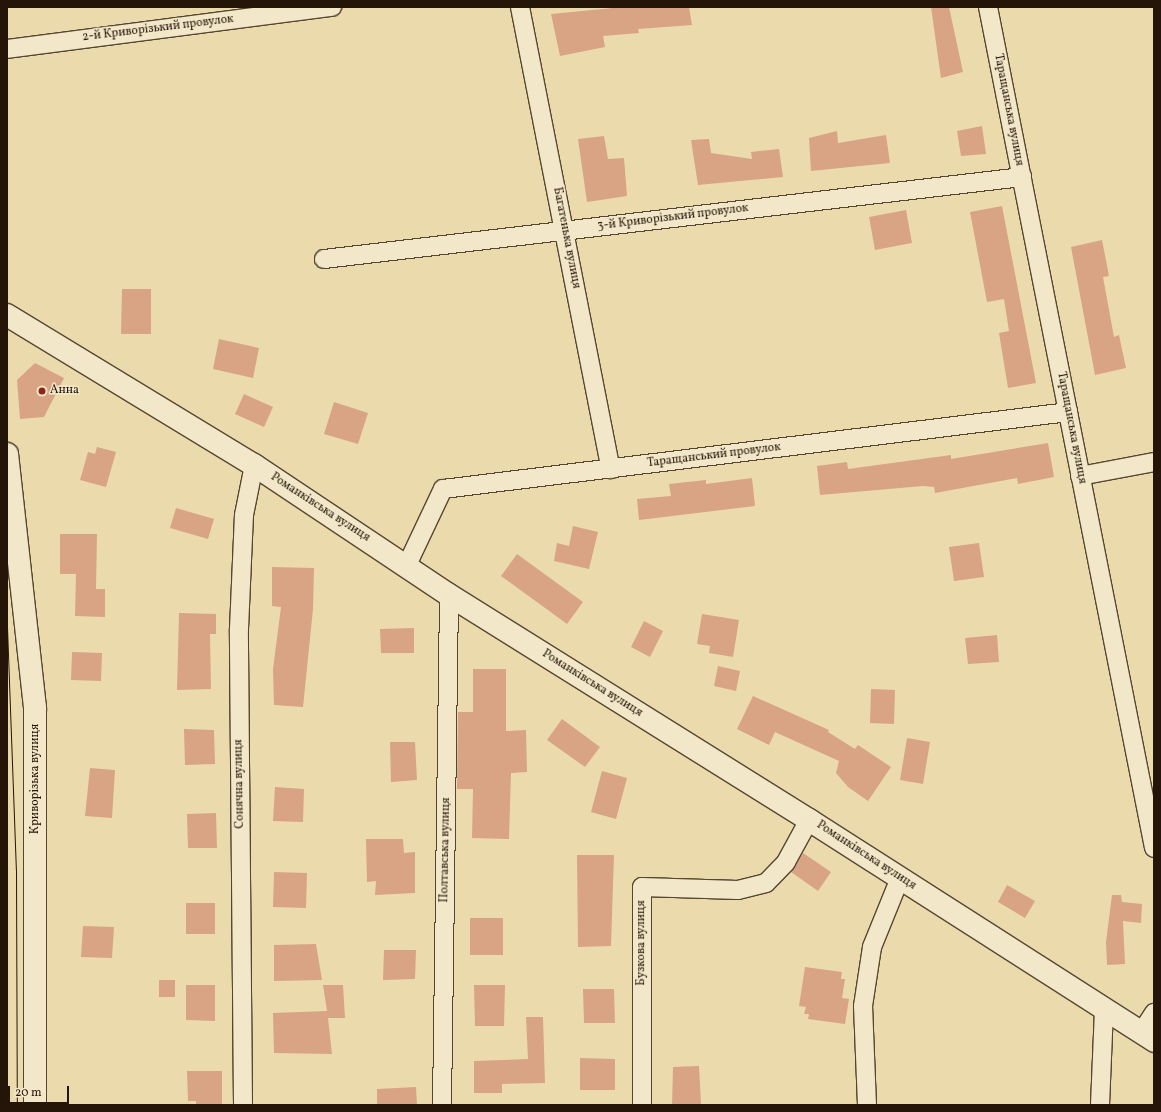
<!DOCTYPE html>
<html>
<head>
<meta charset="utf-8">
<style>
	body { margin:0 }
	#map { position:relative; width:1161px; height:1112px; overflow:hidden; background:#ebdbac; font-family:Vollkorn,serif }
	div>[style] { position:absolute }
	.building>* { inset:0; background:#d8a484 }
	.roads { filter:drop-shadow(1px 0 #564631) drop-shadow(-1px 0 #564631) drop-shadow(0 1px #564631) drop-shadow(0 -1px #564631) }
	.street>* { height:18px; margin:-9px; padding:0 9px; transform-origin:9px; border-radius:9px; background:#f2e8c9 }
	.secondary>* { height:22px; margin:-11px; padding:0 11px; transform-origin:11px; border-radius:11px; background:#f2e8c9 }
	.tram>* { height:1px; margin:-0.5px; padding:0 0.5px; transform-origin:0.5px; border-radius:0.5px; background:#251408 }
	.dots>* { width:11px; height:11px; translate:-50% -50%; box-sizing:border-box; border:2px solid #f2e8c9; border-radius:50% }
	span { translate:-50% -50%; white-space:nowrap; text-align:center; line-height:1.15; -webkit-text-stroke:3px #f2e8c9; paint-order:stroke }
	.street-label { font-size:12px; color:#251408 }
	.poi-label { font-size:12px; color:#251408 }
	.left { translate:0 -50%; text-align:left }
	.frame { position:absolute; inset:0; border:8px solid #251408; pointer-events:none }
	.scale { position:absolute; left:8px; top:1086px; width:61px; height:18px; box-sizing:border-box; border:2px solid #251408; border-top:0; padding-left:5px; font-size:12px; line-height:14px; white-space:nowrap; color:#251408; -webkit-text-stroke:3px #f2e8c9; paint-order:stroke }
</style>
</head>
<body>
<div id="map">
	<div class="building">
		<i style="clip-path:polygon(623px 7px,689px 7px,692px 25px,638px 29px,639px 33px,603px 36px,605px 47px,560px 56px,551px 14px)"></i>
		<i style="clip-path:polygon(931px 7px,949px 7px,963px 72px,941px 78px)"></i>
		<i style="clip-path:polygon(982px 126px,986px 154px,961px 156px,957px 131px)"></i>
		<i style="clip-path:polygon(837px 131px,838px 143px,886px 135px,890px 163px,811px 171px,809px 138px)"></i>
		<i style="clip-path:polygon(604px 136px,608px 159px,624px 158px,627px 196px,587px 202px,578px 139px)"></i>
		<i style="clip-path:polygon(709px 139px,711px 153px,752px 159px,751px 152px,779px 149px,783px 177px,698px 185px,691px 140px)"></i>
		<i style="clip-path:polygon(1002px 206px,1036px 383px,1008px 388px,999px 333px,1009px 331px,1004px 299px,987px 302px,970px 212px)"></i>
		<i style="clip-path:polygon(906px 210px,912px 243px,875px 250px,869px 217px)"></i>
		<i style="clip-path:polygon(1102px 240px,1109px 276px,1103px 277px,1114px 337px,1119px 335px,1126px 368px,1095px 375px,1071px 247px)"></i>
		<i style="clip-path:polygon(122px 289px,151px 289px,151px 334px,121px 334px)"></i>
		<i style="clip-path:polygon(219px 339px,259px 348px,253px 378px,213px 369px)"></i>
		<i style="clip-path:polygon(35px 363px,64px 378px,44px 417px,20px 419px,17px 380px)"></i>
		<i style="clip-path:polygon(244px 394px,273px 407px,264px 427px,235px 414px)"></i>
		<i style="clip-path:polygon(334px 402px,368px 413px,358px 444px,324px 434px)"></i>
		<i style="clip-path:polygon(1048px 443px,1054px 477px,1018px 484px,1017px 478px,935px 493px,934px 487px,923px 486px,820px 495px,817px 466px,847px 462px,848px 469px,951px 455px,951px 459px)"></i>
		<i style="clip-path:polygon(97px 447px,116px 452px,106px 487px,80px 480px,88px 452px,95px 454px)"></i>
		<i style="clip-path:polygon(752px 478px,755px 506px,639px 520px,637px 499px,671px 496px,669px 484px,706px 480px,706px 484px)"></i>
		<i style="clip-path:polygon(176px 508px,214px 519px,208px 539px,170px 528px)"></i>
		<i style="clip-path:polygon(573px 526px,598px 532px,589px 569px,554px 561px,557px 543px,569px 546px)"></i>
		<i style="clip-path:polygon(60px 534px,97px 534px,96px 589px,105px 589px,105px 617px,75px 616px,76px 574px,60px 574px)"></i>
		<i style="clip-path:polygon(979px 543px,984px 577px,954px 581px,949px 547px)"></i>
		<i style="clip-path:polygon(517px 554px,583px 602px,567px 624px,501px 576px)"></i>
		<i style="clip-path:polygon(272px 567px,314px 568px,313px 609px,303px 707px,274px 705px,273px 669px,281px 607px,272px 606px)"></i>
		<i style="clip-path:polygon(179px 613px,216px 614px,216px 634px,210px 634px,211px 689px,177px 690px)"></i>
		<i style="clip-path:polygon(702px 614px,739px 620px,733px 657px,709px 653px,710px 646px,697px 644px)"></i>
		<i style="clip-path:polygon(644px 621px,663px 631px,650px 657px,631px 647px)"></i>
		<i style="clip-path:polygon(414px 628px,414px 653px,381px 653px,380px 629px)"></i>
		<i style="clip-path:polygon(997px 635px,999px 662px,968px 664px,965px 638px)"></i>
		<i style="clip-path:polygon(72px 652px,102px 653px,101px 681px,71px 680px)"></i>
		<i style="clip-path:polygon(718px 666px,740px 671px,736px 691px,714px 686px)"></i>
		<i style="clip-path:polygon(473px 669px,506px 669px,506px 731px,526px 730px,527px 772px,511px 773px,509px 839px,472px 838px,473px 789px,457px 789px,458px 712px,473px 712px)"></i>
		<i style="clip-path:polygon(871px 689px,895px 690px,894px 724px,870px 723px)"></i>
		<i style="clip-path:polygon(753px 696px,829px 730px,828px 732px,855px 749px,858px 745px,891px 767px,868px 801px,848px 787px,836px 773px,839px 761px,775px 732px,769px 745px,737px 729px)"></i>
		<i style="clip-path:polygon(562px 719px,600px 747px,585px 767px,547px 740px)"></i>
		<i style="clip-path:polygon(184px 729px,214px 730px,215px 764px,185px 765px)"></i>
		<i style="clip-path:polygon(907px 738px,930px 742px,923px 784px,900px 780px)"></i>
		<i style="clip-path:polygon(390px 742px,415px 742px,417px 780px,391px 782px)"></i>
		<i style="clip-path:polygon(90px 768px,115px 770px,112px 818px,85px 816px)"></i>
		<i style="clip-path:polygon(602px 771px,627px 778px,616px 819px,591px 812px)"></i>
		<i style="clip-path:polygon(275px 787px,304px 789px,303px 822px,273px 821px)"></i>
		<i style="clip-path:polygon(216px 813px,217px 848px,188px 848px,187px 814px)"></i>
		<i style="clip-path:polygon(366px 839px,403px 839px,404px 853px,415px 852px,415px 893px,375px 895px,376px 881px,367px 882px)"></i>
		<i style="clip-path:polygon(803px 853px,831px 872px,818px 891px,791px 872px)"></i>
		<i style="clip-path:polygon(577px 855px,614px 855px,611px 946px,578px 947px)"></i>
		<i style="clip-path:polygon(274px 872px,307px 873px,306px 908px,273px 907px)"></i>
		<i style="clip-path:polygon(1007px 885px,1035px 901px,1025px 918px,998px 902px)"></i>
		<i style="clip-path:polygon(1112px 895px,1121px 895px,1122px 902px,1142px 904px,1141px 923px,1123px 921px,1125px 964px,1107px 965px,1106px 942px)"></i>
		<i style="clip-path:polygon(186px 903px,215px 903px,215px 934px,186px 934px)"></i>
		<i style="clip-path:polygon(470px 918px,503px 918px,503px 955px,470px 955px)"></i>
		<i style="clip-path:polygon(83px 926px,114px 927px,112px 958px,81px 957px)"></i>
		<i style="clip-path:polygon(316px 944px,322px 980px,274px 981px,274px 945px)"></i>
		<i style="clip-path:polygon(384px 950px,416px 950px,415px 979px,383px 980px)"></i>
		<i style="clip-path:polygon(805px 967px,842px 972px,841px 979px,845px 979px,842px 998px,849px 999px,845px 1024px,808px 1019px,809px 1014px,804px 1014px,806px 1007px,799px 1006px)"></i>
		<i style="clip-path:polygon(159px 980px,175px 980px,175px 997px,159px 997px)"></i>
		<i style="clip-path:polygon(186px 985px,215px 985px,215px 1021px,186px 1020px)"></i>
		<i style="clip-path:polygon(323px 985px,343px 985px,345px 1018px,328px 1018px,332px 1054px,274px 1053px,273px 1013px,327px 1011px)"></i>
		<i style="clip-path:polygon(474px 985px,505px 985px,504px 1026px,475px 1026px)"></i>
		<i style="clip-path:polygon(583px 989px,614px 989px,615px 1023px,584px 1023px)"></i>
		<i style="clip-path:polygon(526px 1017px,543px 1017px,545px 1083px,502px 1084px,502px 1093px,474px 1093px,474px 1061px,528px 1059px)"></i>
		<i style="clip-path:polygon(580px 1058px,615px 1059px,615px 1090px,580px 1090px)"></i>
		<i style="clip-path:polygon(699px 1066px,701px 1104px,672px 1105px,673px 1067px)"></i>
		<i style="clip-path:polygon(187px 1071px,222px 1071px,222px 1105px,196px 1105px,196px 1101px,188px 1101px)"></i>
		<i style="clip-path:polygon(416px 1087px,417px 1105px,377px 1105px,377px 1089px)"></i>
	</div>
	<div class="roads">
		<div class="street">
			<i style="left:520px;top:7px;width:471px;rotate:78.9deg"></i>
			<i style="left:988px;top:7px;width:857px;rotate:78.83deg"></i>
			<i style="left:7px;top:49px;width:328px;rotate:-7.4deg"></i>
			<i style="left:324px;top:259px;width:703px;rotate:-6.7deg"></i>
			<i style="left:1080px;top:476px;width:75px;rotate:-10.7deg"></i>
			<i style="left:407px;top:565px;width:84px;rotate:-64.7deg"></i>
			<i style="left:443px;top:489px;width:630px;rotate:-7.02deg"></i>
			<i style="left:1141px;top:1033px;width:24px;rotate:-57deg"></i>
			<i style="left:243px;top:1105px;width:476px;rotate:-90.5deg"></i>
			<i style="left:239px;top:629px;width:114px;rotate:-87.5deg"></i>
			<i style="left:244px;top:515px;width:51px;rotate:-78.7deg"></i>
			<i style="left:442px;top:1105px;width:510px;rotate:-89.21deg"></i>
			<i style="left:642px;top:1105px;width:218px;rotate:-90deg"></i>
			<i style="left:642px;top:887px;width:96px;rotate:1.8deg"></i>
			<i style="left:738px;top:890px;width:29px;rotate:-14deg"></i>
			<i style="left:766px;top:883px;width:29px;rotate:-46deg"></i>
			<i style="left:786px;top:862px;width:48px;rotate:-61.3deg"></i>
			<i style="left:867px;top:1105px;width:99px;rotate:-92.3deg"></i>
			<i style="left:863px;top:1006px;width:60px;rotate:-81.3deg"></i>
			<i style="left:872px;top:947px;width:74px;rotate:-67.9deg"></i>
			<i style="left:1100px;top:1105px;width:95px;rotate:-87.6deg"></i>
		</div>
		<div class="secondary">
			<i style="left:7px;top:315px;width:289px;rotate:31.3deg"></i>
			<i style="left:254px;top:465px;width:234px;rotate:33.7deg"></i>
			<i style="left:449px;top:595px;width:425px;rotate:32deg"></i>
			<i style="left:809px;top:820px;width:410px;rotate:32.6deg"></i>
			<i style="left:7px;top:454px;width:255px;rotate:83.7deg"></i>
			<i style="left:35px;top:707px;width:398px;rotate:90deg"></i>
		</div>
	</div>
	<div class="tram">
		<i style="left:7px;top:627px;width:243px;rotate:87.9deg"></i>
		<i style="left:16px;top:870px;width:235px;rotate:89.8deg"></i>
	</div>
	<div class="dots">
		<i style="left:42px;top:391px;background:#8f2418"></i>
	</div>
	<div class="street-label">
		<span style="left:158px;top:29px;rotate:-7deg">2-й Криворізький провулок</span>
		<span style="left:1008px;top:110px;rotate:79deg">Таращанська вулиця</span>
		<span style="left:673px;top:218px;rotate:-7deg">3-й Криворізький провулок</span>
		<span style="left:566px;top:238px;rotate:79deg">Багатенька вулиця</span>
		<span style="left:1071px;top:428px;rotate:79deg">Таращанська вулиця</span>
		<span style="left:714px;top:456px;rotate:-7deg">Таращанський провулок</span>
		<span style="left:320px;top:508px;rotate:33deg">Романківська вулиця</span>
		<span style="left:592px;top:684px;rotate:32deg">Романківська вулиця</span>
		<span style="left:36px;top:779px;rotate:-90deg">Криворізька вулиця</span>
		<span style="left:240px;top:784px;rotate:-91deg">Сонячна вулиця</span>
		<span style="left:446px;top:850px;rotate:-89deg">Полтавська вулиця</span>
		<span style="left:866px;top:856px;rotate:33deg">Романківська вулиця</span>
		<span style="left:642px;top:943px;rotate:-90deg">Бузкова вулиця</span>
	</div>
	<div class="poi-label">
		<span class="left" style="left:50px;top:391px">Анна</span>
	</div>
	<div class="frame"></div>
	<div class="scale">20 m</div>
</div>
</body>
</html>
